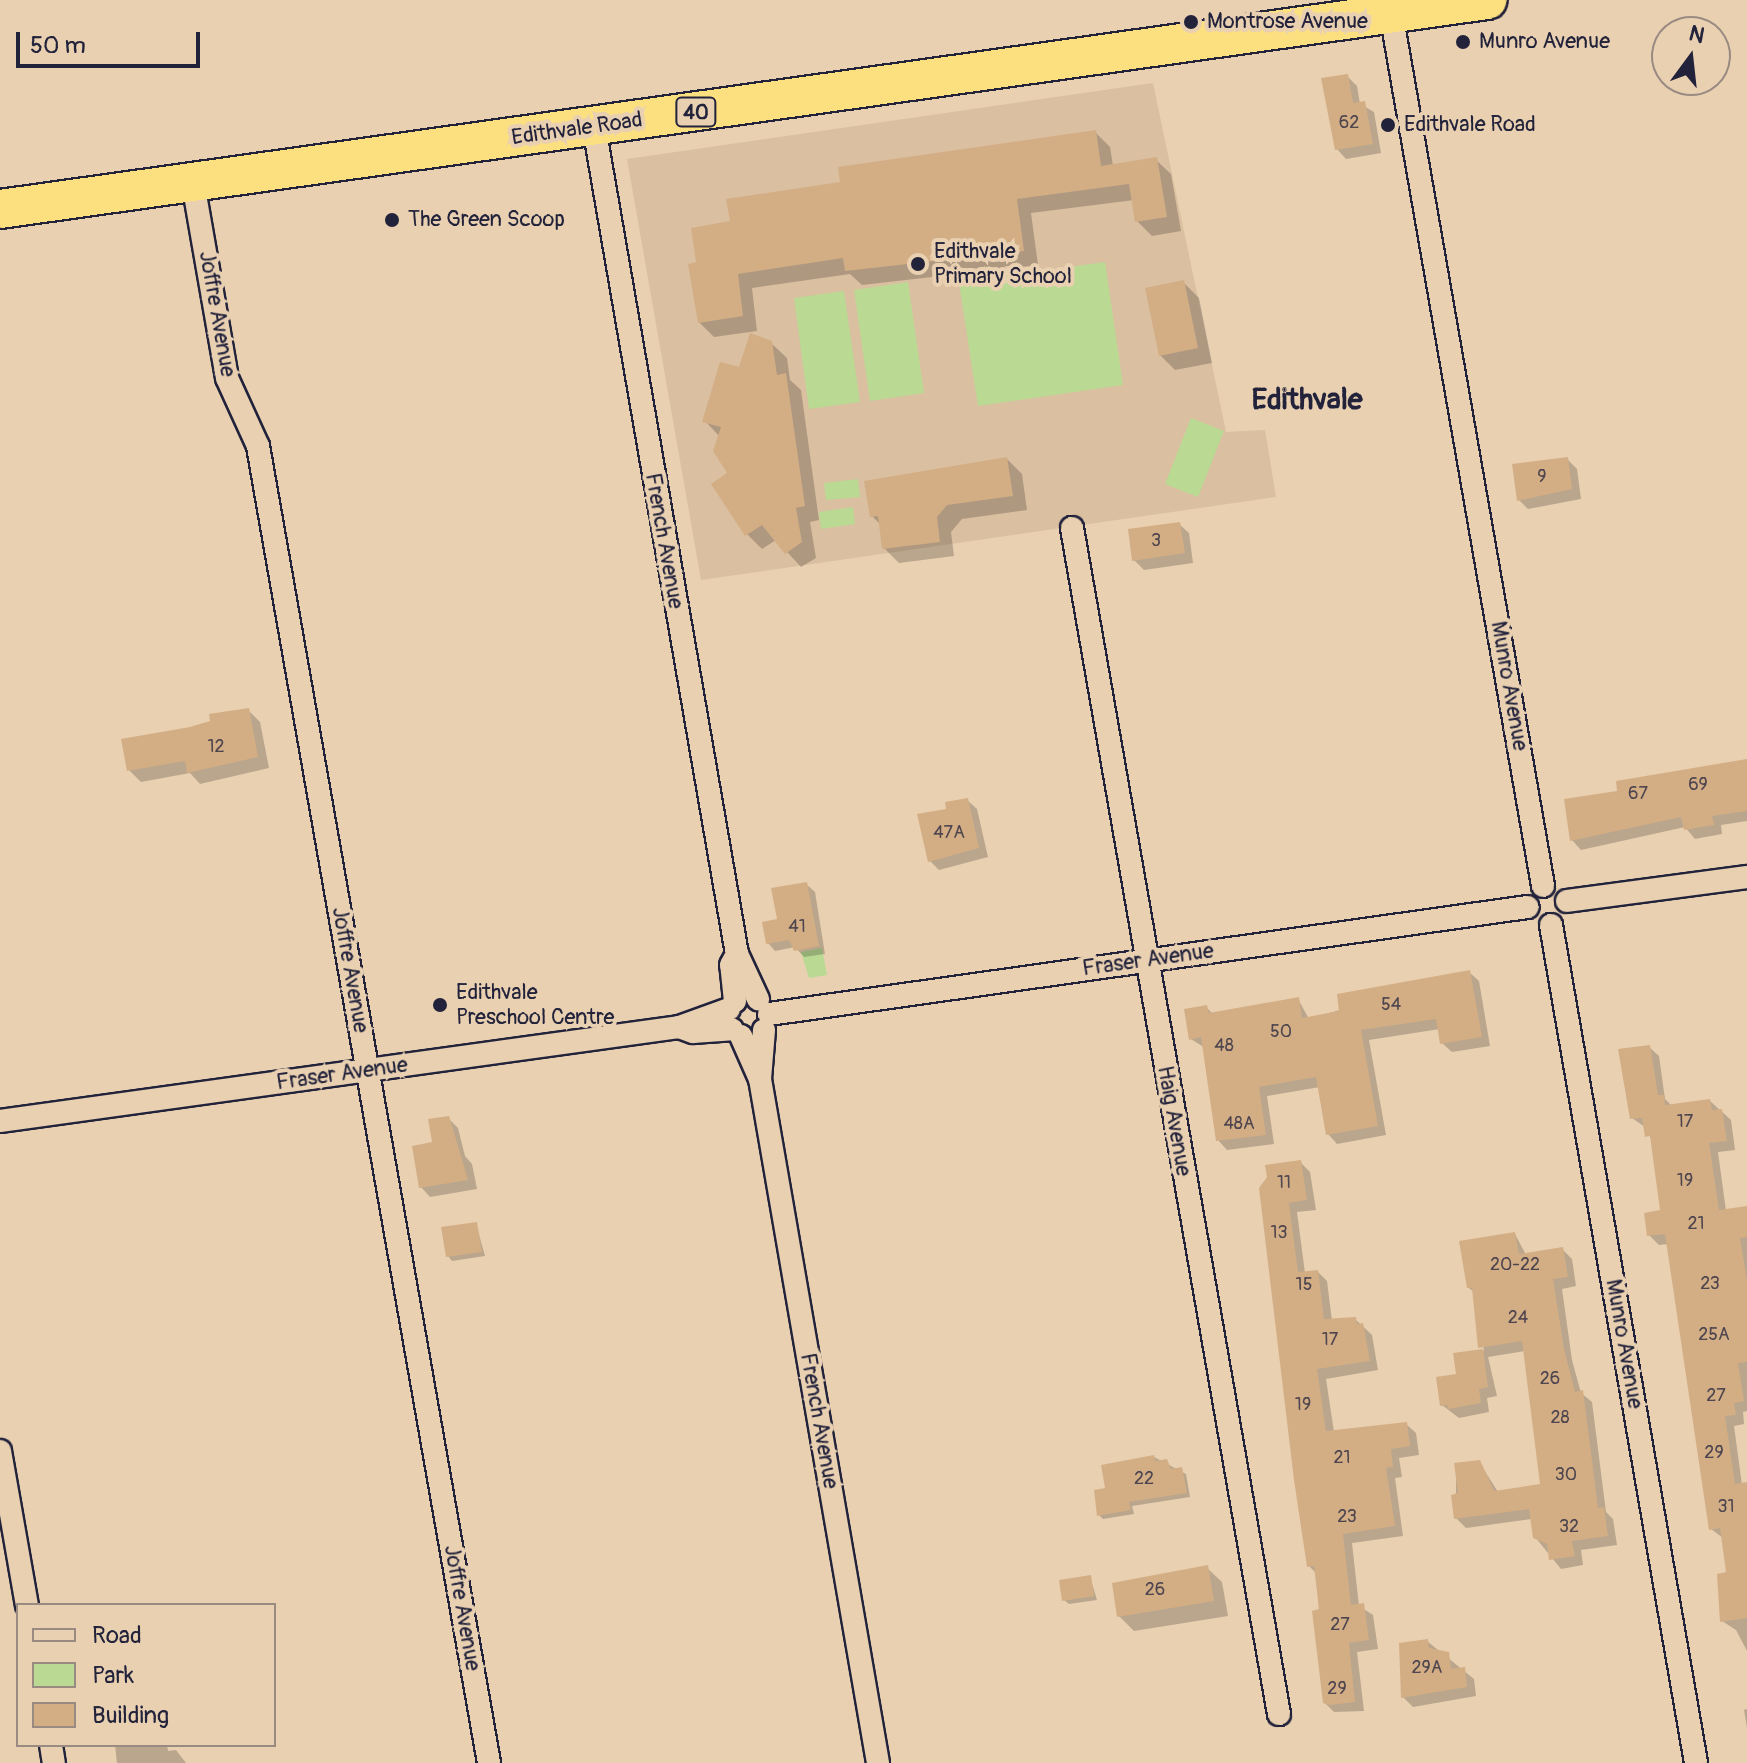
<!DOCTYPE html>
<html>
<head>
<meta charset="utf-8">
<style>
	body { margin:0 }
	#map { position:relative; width:1747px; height:1763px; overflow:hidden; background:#e8d0b1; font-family:Pangolin,sans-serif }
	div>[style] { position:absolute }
	.built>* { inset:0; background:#dabfa0 }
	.green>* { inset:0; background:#bada93 }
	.shadow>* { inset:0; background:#0003 }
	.building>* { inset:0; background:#d3ae85 }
	.roads { filter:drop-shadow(2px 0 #22223b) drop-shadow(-2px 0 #22223b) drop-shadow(0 2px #22223b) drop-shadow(0 -2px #22223b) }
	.minor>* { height:22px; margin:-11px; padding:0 11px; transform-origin:11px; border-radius:11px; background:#e8d0b1 }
	.trunk>* { height:38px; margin:-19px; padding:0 19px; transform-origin:19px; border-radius:19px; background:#fce080 }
	.dots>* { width:22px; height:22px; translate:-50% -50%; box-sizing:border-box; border:4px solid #e8d0b1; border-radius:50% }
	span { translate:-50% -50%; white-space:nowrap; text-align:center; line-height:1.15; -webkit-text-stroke:8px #e8d0b1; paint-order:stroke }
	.number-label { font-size:18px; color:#4e454e }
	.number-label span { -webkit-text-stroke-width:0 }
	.shield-label span { padding:2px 6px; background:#e8d0b1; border:2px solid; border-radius:6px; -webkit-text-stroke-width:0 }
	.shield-label { font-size:20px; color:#22223b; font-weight:700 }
	.poi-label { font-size:22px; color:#22223b }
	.left { translate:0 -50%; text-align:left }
	.street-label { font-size:22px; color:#22223b }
	.district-label { font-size:30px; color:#22223b; font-weight:700 }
	.legend { position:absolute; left:16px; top:1603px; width:260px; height:144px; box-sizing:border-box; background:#e8d0b1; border:2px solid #998a82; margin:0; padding:10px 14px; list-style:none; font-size:24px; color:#22223b }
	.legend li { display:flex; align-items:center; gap:16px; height:40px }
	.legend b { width:40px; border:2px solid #998a82 }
	.north { position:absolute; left:1651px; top:16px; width:80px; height:80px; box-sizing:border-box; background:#e8d0b1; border:2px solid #998a82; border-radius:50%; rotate:15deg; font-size:22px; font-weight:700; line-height:32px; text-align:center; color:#22223b }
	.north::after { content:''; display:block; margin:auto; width:28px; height:36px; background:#22223b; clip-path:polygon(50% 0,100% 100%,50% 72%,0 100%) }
	.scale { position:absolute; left:16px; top:32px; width:184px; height:36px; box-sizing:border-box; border:4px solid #22223b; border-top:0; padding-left:10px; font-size:24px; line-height:28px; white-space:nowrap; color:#22223b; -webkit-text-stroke:6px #e8d0b1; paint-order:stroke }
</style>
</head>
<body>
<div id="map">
	<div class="built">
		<i style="clip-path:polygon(1153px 83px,1226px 432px,1265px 430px,1276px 497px,701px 580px,627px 159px)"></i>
	</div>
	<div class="green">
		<i style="clip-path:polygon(1105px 262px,1123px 385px,978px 406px,959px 283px)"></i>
		<i style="clip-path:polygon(908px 282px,924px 393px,870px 401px,854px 290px)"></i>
		<i style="clip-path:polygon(844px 291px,860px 402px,809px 409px,794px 298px)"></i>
		<i style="clip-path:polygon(1191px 418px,1224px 431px,1198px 497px,1165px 484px)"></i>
		<i style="clip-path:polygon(858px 479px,860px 497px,826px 500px,824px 483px)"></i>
		<i style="clip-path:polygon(853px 507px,855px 524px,821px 529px,819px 512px)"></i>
		<i style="clip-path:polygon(822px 948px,827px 975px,809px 978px,801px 952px)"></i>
	</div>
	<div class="shadow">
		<i style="clip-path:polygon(1347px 76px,1357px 86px,1360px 104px,1374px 112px,1381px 153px,1346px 159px,1337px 149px)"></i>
		<i style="clip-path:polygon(1095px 132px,1110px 147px,1113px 166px,1156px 160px,1171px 174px,1181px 231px,1152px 236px,1137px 221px,1134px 200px,1031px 213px,1038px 265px,862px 285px,850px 274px,752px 288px,757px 331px,714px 337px,699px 322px,698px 264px,732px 223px,843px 183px)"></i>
		<i style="clip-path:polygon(1184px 283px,1199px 298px,1212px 363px,1175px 370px,1160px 355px)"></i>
		<i style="clip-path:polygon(771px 343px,787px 358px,790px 380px,801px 390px,819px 520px,810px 522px,816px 558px,801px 567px,776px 540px,762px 549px,747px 534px,720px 437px,705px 421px,741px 370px)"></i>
		<i style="clip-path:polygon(1007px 459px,1022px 474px,1027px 510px,962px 519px,951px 532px,954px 556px,899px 563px,884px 548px,881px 525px,872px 516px)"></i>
		<i style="clip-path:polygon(1567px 459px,1577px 469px,1581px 499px,1528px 509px,1519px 500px)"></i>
		<i style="clip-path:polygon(1179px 524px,1189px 533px,1193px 563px,1144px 570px,1134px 560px)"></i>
		<i style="clip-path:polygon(248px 710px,260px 722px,269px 768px,200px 784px,190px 773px,141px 782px,129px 770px)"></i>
		<i style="clip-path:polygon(1747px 761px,1747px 821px,1721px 825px,1722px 834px,1695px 839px,1685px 827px,1581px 850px,1572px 840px,1620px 792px)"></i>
		<i style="clip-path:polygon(967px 800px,977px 809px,988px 857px,939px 870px,929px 860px,948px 811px)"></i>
		<i style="clip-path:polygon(807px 885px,815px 892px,825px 954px,804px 957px,795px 947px,775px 951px,768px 943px)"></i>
		<i style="clip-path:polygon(1469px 972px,1479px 981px,1490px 1046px,1452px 1052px,1442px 1043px,1440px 1029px,1369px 1040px,1386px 1135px,1337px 1144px,1328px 1134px,1320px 1087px,1267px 1096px,1274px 1144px,1227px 1150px,1218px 1140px,1205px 1048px,1191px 1039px,1206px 1007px,1213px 1014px,1298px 999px,1309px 1019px)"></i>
		<i style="clip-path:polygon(1649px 1047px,1659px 1056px,1665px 1099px,1672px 1106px,1710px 1101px,1731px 1120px,1735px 1150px,1718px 1152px,1726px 1211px,1747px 1210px,1747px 1411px,1743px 1412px,1744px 1424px,1734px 1426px,1742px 1485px,1747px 1484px,1747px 1651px,1736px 1630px,1722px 1621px,1729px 1574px,1723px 1538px,1711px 1529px,1668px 1244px,1659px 1245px,1649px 1235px,1663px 1212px,1653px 1142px,1645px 1127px,1632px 1118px)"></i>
		<i style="clip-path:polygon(448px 1118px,458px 1128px,465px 1156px,472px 1164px,477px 1189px,430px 1197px,421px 1187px)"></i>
		<i style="clip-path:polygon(1300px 1162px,1310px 1172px,1316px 1210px,1297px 1212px,1305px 1273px,1318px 1272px,1327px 1281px,1332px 1321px,1355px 1319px,1372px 1335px,1378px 1370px,1326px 1379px,1334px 1432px,1406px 1424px,1416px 1433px,1419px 1455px,1399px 1458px,1402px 1477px,1395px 1478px,1403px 1536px,1352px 1543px,1359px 1606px,1373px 1615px,1378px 1649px,1357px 1652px,1364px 1711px,1334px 1712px,1324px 1702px,1317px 1574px,1309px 1566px,1261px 1189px)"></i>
		<i style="clip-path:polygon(476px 1224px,485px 1256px,452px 1261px,448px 1256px)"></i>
		<i style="clip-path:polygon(1515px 1234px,1526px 1255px,1562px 1249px,1572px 1259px,1576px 1286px,1562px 1289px,1572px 1360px,1581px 1393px,1592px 1402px,1606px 1512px,1613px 1519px,1617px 1545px,1581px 1550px,1583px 1565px,1561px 1569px,1535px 1537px,1532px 1519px,1466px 1528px,1456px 1518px,1456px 1465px,1479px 1462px,1498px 1492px,1543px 1486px,1525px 1351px,1488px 1357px,1497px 1396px,1487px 1398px,1489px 1412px,1459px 1418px,1442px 1405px,1459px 1376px,1456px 1355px,1484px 1351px,1475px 1293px,1469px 1288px)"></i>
		<i style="clip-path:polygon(1154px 1457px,1186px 1474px,1190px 1497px,1132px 1506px,1134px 1514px,1103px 1519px,1099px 1515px,1107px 1490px)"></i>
		<i style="clip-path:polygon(1207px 1568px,1222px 1582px,1228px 1616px,1134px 1631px,1119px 1616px)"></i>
		<i style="clip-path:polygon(1090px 1577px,1097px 1600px,1069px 1604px,1064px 1600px)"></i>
		<i style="clip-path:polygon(1427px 1641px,1474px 1679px,1476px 1696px,1413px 1707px,1403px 1697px)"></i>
		<i style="clip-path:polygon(1747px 1709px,1747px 1728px,1744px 1710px)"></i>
		<i style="clip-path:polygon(115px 1745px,167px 1745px,168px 1751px,176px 1750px,186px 1763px,117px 1763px)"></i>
	</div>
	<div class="building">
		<i style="clip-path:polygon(1348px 74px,1353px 103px,1365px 101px,1373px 144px,1335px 150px,1321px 78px)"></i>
		<i style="clip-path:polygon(1096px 130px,1101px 166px,1157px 157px,1167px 217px,1135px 222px,1129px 184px,1017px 199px,1024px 251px,845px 271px,843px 258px,738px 274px,743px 316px,698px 323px,688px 264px,696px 262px,691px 228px,730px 221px,726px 199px,840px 182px,838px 167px)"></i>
		<i style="clip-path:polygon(1184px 280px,1198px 348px,1159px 356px,1145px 288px)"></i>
		<i style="clip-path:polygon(750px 333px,772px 341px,777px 375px,786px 373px,805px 506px,796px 508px,802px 542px,785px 554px,762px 525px,745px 536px,711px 484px,727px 473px,713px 451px,721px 427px,702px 422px,720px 362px,739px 367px)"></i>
		<i style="clip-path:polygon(1007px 457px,1013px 496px,947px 505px,937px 517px,940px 542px,882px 549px,878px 516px,870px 517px,864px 481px)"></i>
		<i style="clip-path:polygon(1568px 457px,1572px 489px,1517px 501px,1512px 464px)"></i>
		<i style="clip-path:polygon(1180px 522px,1185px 553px,1132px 561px,1128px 529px)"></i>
		<i style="clip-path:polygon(249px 708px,258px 757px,187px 773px,185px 761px,127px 771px,121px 739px,190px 727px,210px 721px,209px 714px)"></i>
		<i style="clip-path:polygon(1747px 759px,1747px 811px,1712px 816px,1714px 825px,1684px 830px,1681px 817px,1570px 841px,1564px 799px,1617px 791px,1616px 781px)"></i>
		<i style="clip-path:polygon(968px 798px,979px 848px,928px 862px,917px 814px,946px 809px,945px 802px)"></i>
		<i style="clip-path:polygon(807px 882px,819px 946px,794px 951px,789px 940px,766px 944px,762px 922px,777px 919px,771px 888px)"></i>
		<i style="clip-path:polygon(1470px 970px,1482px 1037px,1440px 1044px,1436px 1019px,1361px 1030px,1378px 1126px,1326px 1135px,1316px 1077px,1259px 1087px,1266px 1135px,1216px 1141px,1201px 1037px,1189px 1040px,1184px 1009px,1207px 1005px,1209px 1013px,1299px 997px,1302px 1018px,1339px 1011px,1337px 994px)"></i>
		<i style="clip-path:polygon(1650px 1045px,1658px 1095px,1664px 1095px,1665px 1105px,1710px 1099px,1712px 1110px,1722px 1109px,1727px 1141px,1709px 1143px,1719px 1210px,1747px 1206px,1747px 1237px,1740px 1238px,1747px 1280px,1747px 1362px,1738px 1363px,1744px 1401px,1734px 1403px,1736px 1415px,1725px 1416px,1735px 1484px,1747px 1482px,1747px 1618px,1720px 1622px,1717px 1574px,1726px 1572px,1720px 1528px,1709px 1530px,1665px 1234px,1647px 1236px,1644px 1213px,1660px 1210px,1650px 1136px,1645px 1137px,1642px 1118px,1630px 1119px,1618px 1049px)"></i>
		<i style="clip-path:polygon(449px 1116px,468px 1180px,419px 1188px,412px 1146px,432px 1142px,428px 1119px)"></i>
		<i style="clip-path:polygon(1301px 1160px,1307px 1200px,1289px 1203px,1298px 1272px,1318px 1270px,1324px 1319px,1356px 1317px,1357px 1324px,1363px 1323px,1370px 1361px,1317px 1369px,1326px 1431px,1407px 1422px,1410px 1446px,1391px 1449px,1393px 1467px,1386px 1468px,1395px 1526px,1343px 1534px,1351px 1605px,1364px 1603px,1369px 1640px,1349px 1643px,1355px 1702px,1330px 1705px,1323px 1703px,1312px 1611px,1319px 1609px,1314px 1566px,1307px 1567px,1294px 1480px,1259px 1188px,1267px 1177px,1265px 1165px)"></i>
		<i style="clip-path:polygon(477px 1222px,482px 1252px,446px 1257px,441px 1227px)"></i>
		<i style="clip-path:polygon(1515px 1232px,1519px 1254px,1563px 1247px,1568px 1277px,1553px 1279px,1564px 1349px,1575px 1392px,1583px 1390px,1598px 1508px,1604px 1507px,1608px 1536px,1572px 1541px,1575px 1556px,1549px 1560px,1547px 1544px,1533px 1538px,1529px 1509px,1454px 1519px,1451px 1495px,1458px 1493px,1454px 1463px,1480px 1460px,1494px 1491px,1540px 1484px,1522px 1341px,1478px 1348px,1472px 1288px,1467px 1288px,1459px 1241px)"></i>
		<i style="clip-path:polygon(1483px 1349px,1488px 1387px,1479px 1389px,1481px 1403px,1448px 1409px,1447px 1405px,1440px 1406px,1436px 1377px,1456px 1374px,1453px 1353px)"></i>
		<i style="clip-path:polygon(1154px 1455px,1155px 1461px,1167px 1459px,1171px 1469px,1182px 1467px,1187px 1493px,1129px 1502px,1131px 1510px,1097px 1516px,1094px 1490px,1105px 1488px,1101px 1465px)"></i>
		<i style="clip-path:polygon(1208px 1565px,1214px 1601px,1117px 1617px,1112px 1583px)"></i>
		<i style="clip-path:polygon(1091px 1575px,1094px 1596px,1062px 1601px,1059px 1580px)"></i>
		<i style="clip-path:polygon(1428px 1639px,1429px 1648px,1449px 1652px,1451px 1669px,1465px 1667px,1467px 1687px,1401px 1698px,1399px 1643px)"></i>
	</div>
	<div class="roads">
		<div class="minor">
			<i style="left:1391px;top:13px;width:886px;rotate:80.12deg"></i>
			<i style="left:594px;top:127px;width:839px;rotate:80.19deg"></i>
			<i style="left:737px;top:954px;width:50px;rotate:65deg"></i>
			<i style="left:193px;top:183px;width:198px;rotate:80.1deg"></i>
			<i style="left:227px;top:378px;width:75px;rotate:65.5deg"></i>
			<i style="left:258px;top:446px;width:1337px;rotate:80.05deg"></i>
			<i style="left:1072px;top:528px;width:1204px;rotate:80.1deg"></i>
			<i style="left:1567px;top:901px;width:182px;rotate:-7.6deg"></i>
			<i style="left:1551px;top:925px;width:850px;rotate:80.18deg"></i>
			<i style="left:735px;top:1001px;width:36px;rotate:-96deg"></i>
			<i style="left:731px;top:965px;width:13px;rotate:-61deg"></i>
			<i style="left:769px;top:1014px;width:766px;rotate:-8.03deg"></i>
			<i style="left:679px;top:1027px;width:15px;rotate:20deg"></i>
			<i style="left:693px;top:1032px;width:39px;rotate:-4deg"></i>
			<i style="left:741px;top:1036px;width:47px;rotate:66.2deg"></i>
			<i style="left:760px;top:1079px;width:694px;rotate:80.21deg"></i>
			<i style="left:760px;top:1079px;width:49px;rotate:-85.3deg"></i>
			<i style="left:0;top:1121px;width:685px;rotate:-7.88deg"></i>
			<i style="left:679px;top:1027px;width:53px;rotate:-19.8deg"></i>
			<i style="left:0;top:1451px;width:156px;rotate:80.1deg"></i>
			<i style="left:51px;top:1745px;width:18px;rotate:81deg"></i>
		</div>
		<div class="trunk">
			<i style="left:0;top:209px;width:1502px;rotate:-8deg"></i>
		</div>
	</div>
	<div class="dots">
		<i style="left:1191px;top:22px;background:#22223b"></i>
		<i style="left:1463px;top:42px;background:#22223b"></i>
		<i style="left:1388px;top:125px;background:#22223b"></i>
		<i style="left:392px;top:220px;background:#22223b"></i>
		<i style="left:918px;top:264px;background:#22223b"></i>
		<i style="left:440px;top:1005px;background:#22223b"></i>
	</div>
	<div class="number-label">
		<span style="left:1349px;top:123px">62</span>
		<span style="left:1542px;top:477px">9</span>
		<span style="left:1156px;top:541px">3</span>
		<span style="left:216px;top:747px">12</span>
		<span style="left:1698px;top:785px">69</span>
		<span style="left:1638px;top:794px">67</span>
		<span style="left:949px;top:833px">47A</span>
		<span style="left:797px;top:927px">41</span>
		<span style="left:1391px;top:1005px">54</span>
		<span style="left:1281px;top:1032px">50</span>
		<span style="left:1224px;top:1046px">48</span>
		<span style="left:1685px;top:1122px">17</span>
		<span style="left:1239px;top:1124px">48A</span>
		<span style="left:1685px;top:1181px">19</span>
		<span style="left:1284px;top:1183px">11</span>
		<span style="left:1696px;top:1224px">21</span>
		<span style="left:1279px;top:1233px">13</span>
		<span style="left:1515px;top:1265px">20-22</span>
		<span style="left:1710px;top:1284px">23</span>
		<span style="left:1304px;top:1285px">15</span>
		<span style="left:1518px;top:1318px">24</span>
		<span style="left:1714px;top:1335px">25A</span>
		<span style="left:1330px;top:1340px">17</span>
		<span style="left:1550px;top:1379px">26</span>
		<span style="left:1716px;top:1396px">27</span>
		<span style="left:1303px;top:1405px">19</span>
		<span style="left:1560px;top:1418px">28</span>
		<span style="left:1714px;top:1453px">29</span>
		<span style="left:1342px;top:1458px">21</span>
		<span style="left:1566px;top:1475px">30</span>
		<span style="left:1144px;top:1479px">22</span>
		<span style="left:1726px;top:1507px">31</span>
		<span style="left:1347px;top:1517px">23</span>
		<span style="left:1569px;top:1527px">32</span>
		<span style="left:1155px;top:1590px">26</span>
		<span style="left:1340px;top:1625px">27</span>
		<span style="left:1427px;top:1668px">29A</span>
		<span style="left:1337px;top:1689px">29</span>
	</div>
	<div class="shield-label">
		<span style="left:696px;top:112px">40</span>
	</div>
	<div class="poi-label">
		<span class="left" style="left:1207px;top:22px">Montrose Avenue</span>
		<span class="left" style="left:1479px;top:42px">Munro Avenue</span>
		<span class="left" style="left:1404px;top:125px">Edithvale Road</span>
		<span class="left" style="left:408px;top:220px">The Green Scoop</span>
		<span class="left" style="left:934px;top:264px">Edithvale<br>Primary School</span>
		<span class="left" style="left:456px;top:1005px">Edithvale<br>Preschool Centre</span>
	</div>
	<div class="street-label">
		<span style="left:577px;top:129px;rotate:-8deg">Edithvale Road</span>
		<span style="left:217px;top:314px;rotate:80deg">Joffre Avenue</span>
		<span style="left:664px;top:541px;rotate:80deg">French Avenue</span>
		<span style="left:1509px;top:686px;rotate:80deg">Munro Avenue</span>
		<span style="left:1148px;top:960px;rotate:-8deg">Fraser Avenue</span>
		<span style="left:350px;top:970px;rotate:80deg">Joffre Avenue</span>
		<span style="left:342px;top:1074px;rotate:-8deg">Fraser Avenue</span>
		<span style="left:1174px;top:1121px;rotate:80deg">Haig Avenue</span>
		<span style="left:1624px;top:1344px;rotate:80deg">Munro Avenue</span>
		<span style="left:819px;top:1421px;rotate:80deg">French Avenue</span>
		<span style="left:462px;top:1608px;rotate:80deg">Joffre Avenue</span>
	</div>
	<div class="district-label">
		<span style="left:1307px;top:400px">Edithvale</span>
	</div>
	<ul class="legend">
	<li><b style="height:10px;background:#e8d0b1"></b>Road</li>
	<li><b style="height:22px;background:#bada93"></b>Park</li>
	<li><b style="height:22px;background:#d3ae85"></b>Building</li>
	</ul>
	<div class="north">N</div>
	<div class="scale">50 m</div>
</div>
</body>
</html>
